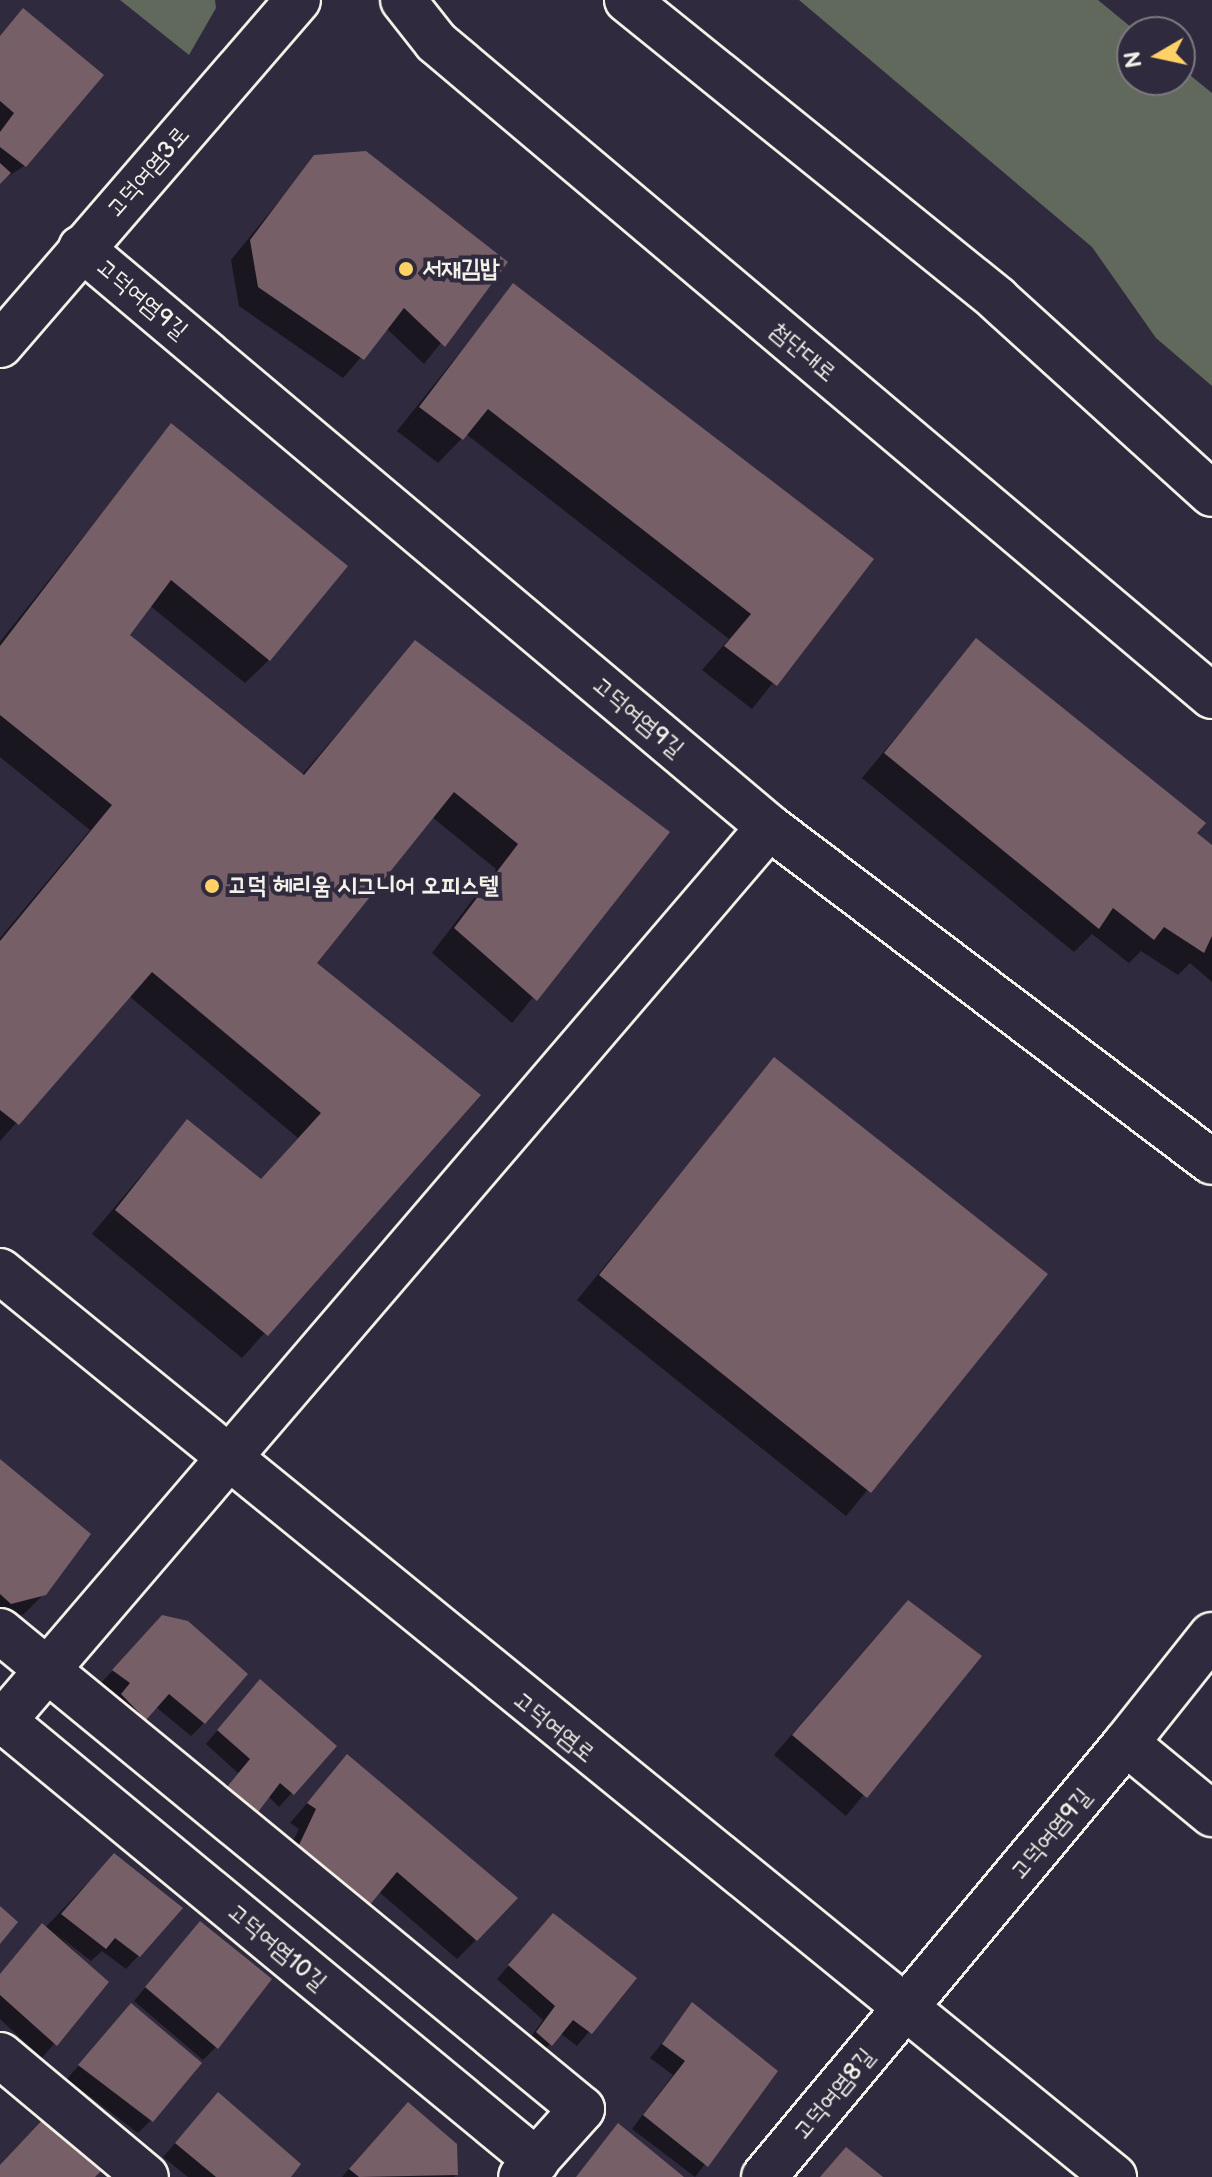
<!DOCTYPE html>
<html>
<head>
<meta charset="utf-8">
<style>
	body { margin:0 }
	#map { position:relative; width:1212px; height:2177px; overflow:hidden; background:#2f2a3d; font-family:"Balsamiq Sans","Poor Story",sans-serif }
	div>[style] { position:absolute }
	.green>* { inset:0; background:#61685c }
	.shadow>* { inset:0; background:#0007 }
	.building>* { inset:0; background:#775f68 }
	.roads { filter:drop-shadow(2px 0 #f4f1e8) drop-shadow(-2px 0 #f4f1e8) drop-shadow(0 2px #f4f1e8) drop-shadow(0 -2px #f4f1e8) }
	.minor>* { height:44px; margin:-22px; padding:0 22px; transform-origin:22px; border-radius:22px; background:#2f2a3d }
	.dots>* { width:22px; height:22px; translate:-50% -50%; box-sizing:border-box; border:4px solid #2f2a3d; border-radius:50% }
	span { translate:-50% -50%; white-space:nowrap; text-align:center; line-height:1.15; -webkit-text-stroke:8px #2f2a3d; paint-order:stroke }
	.street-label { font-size:24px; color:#f4f1e8 }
	.poi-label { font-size:24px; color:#f4f1e8; font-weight:700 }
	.left { translate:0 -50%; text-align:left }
	.north { position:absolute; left:1116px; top:16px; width:80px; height:80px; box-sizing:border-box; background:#2f2a3d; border:2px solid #7e7a81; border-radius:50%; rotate:261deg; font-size:22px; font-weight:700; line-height:32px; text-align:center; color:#f4f1e8 }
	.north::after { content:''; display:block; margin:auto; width:28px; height:36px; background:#ffd166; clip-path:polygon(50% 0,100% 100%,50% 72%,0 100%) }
</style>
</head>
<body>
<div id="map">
	<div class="green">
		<i style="clip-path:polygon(120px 0,215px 0,216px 8px,189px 55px)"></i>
		<i style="clip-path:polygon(799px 0,1098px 0,1137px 32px,1132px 80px,1180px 80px,1180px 67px,1212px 93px,1212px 386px,1156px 338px,1092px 247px)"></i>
	</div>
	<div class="shadow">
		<i style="clip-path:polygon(0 36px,101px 75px,24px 166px,0 182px)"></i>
		<i style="clip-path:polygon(315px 157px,505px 262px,424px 364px,386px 328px,343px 378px,239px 306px,231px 260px)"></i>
		<i style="clip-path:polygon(513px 286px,871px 560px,752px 709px,702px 670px,729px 639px,466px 434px,438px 463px,397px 431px)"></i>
		<i style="clip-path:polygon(171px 426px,269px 660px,245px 683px,149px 605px,127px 635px,301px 776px,415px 643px,667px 832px,512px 1023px,432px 953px,496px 869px,432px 817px,315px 963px,478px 1095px,242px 1358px,92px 1234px,187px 1121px,260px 1181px,298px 1138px,129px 996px,0 1141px,0 938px,90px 830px,0 757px,0 642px)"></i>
		<i style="clip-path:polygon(977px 640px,1212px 848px,1212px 982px,1190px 963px,1178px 975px,1141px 951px,1129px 963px,1092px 934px,1074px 952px,862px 778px)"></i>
		<i style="clip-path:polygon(774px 1060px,1046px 1274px,846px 1516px,577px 1300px)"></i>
		<i style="clip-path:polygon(0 1462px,44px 1594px,24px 1614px,0 1620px)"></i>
		<i style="clip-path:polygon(889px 1622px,979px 1656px,846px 1816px,774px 1755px)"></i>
		<i style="clip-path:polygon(149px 1631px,204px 1723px,191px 1736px,156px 1707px,132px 1732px,109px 1708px,119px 1698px,100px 1684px)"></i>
		<i style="clip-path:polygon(247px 1695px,334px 1746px,279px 1807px,268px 1796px,244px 1824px,215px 1802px,238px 1773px,206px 1744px)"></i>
		<i style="clip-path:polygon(347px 1757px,476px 1940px,457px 1959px,378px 1891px,280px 1867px,299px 1829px,290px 1823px)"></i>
		<i style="clip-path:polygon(102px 1868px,139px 1955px,126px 1969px,102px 1951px,91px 1961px,59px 1936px,106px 1982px,42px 2058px,0 2019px,0 1975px)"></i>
		<i style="clip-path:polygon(540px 1929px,634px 1978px,577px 2046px,560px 2033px,537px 2058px,524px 2046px,543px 2020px,497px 1979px)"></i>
		<i style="clip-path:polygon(187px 1937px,216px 2047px,203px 2060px,134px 2001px)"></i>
		<i style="clip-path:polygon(131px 2005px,151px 2120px,138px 2133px,67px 2079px)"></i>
		<i style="clip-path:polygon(693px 2005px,775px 2071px,695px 2177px,632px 2129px,673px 2075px,650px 2058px)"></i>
		<i style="clip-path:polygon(218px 2094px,288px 2177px,188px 2177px,163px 2157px)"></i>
		<i style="clip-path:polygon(395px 2117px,456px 2174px,454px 2177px,342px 2177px)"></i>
	</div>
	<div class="building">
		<i style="clip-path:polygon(23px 8px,104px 75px,26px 167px,0 147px,0 132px,14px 113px,0 101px,0 36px)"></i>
		<i style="clip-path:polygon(366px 151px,508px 262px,445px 347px,404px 308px,364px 360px,258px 287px,250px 240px,314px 155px)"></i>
		<i style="clip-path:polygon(0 163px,11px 173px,0 184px)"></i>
		<i style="clip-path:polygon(513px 283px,874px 559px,777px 686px,724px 646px,751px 614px,488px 409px,463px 440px,419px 407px)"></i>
		<i style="clip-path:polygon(171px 423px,348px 566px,270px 661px,171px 580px,130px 635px,304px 775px,415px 640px,670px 832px,537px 1001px,454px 928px,518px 844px,454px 792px,317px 963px,481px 1095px,268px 1336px,115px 1210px,187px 1119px,261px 1179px,321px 1113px,152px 972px,19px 1125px,0 1110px,0 941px,112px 805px,0 715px,0 646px)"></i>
		<i style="clip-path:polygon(976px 638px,1206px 823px,1197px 833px,1212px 845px,1212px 936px,1204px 953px,1164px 927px,1154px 940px,1113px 908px,1099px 929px,884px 753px)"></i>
		<i style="clip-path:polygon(774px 1057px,1048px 1274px,871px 1493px,599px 1275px)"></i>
		<i style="clip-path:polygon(0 1459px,91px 1534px,46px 1595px,11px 1604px,0 1594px)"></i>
		<i style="clip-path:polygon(908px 1600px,982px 1656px,867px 1798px,792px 1735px)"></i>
		<i style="clip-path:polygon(162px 1615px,188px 1621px,248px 1674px,205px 1724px,169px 1694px,146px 1720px,121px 1694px,130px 1683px,112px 1670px)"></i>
		<i style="clip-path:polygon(260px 1679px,337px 1746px,294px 1795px,280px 1783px,258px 1812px,226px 1788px,250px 1759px,217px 1730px)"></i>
		<i style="clip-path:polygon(347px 1754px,518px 1898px,477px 1941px,397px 1872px,368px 1907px,298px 1847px,316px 1809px,307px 1803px)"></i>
		<i style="clip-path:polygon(114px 1853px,183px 1908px,140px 1957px,115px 1938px,106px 1949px,61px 1914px)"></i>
		<i style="clip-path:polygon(0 1906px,18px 1922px,0 1944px)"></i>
		<i style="clip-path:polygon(553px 1913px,637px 1978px,592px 2034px,573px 2020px,552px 2046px,536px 2032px,555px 2006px,508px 1965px)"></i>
		<i style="clip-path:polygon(200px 1921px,272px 1979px,218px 2049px,145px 1987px)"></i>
		<i style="clip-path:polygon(42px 1923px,109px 1982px,57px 2046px,0 1995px,0 1974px)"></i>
		<i style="clip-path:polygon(692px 2002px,778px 2071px,708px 2167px,643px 2115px,685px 2061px,662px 2044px)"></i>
		<i style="clip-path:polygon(131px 2003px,202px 2063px,153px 2122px,78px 2065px)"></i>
		<i style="clip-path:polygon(218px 2092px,301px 2164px,291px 2177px,216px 2177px,175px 2143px)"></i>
		<i style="clip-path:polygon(408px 2102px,457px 2144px,458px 2175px,359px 2177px,349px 2169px)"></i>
		<i style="clip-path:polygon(47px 2115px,106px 2166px,95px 2177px,0 2177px,0 2165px)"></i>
		<i style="clip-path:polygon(618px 2123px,684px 2177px,576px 2177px)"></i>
		<i style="clip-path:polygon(846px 2147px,883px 2177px,820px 2177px)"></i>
	</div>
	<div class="roads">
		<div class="minor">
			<i style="left:403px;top:0;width:53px;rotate:51.8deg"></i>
			<i style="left:436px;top:42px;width:1015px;rotate:40.12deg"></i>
			<i style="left:627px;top:0;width:476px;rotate:38.9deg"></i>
			<i style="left:997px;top:299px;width:290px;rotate:42.2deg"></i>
			<i style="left:81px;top:248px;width:899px;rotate:40.08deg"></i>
			<i style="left:769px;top:827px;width:555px;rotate:37.1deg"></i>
			<i style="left:0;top:345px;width:456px;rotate:-49.2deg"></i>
			<i style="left:0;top:1271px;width:1436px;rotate:39.12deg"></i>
			<i style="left:0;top:1631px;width:753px;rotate:39.4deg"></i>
			<i style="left:582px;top:2109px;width:91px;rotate:131.9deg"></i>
			<i style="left:0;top:1718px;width:696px;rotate:39.52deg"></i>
			<i style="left:0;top:1725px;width:1182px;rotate:-49.42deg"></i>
			<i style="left:1126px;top:1743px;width:138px;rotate:-51.5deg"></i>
			<i style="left:0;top:2055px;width:190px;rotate:39.9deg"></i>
			<i style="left:764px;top:2177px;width:565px;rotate:-50.17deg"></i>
			<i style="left:1126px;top:1743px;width:112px;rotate:39.5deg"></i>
		</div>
	</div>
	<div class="dots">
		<i style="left:406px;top:269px;background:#ffd166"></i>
		<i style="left:212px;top:886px;background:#ffd166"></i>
	</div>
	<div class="street-label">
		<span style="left:148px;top:172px;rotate:-49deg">고덕여염3로</span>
		<span style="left:142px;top:299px;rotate:40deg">고덕여염9길</span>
		<span style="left:803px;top:352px;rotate:40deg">첨단대로</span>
		<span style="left:638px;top:717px;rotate:40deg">고덕여염9길</span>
		<span style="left:554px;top:1727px;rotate:39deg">고덕여염로</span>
		<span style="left:1051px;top:1834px;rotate:-50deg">고덕여염9길</span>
		<span style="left:277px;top:1947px;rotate:40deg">고덕여염10길</span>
		<span style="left:834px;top:2094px;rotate:-50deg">고덕여염8길</span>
	</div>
	<div class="poi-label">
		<span class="left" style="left:422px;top:269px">서재김밥</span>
		<span class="left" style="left:228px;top:886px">고덕 헤리움 시그니어 오피스텔</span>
	</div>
	<div class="north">N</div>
</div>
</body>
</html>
